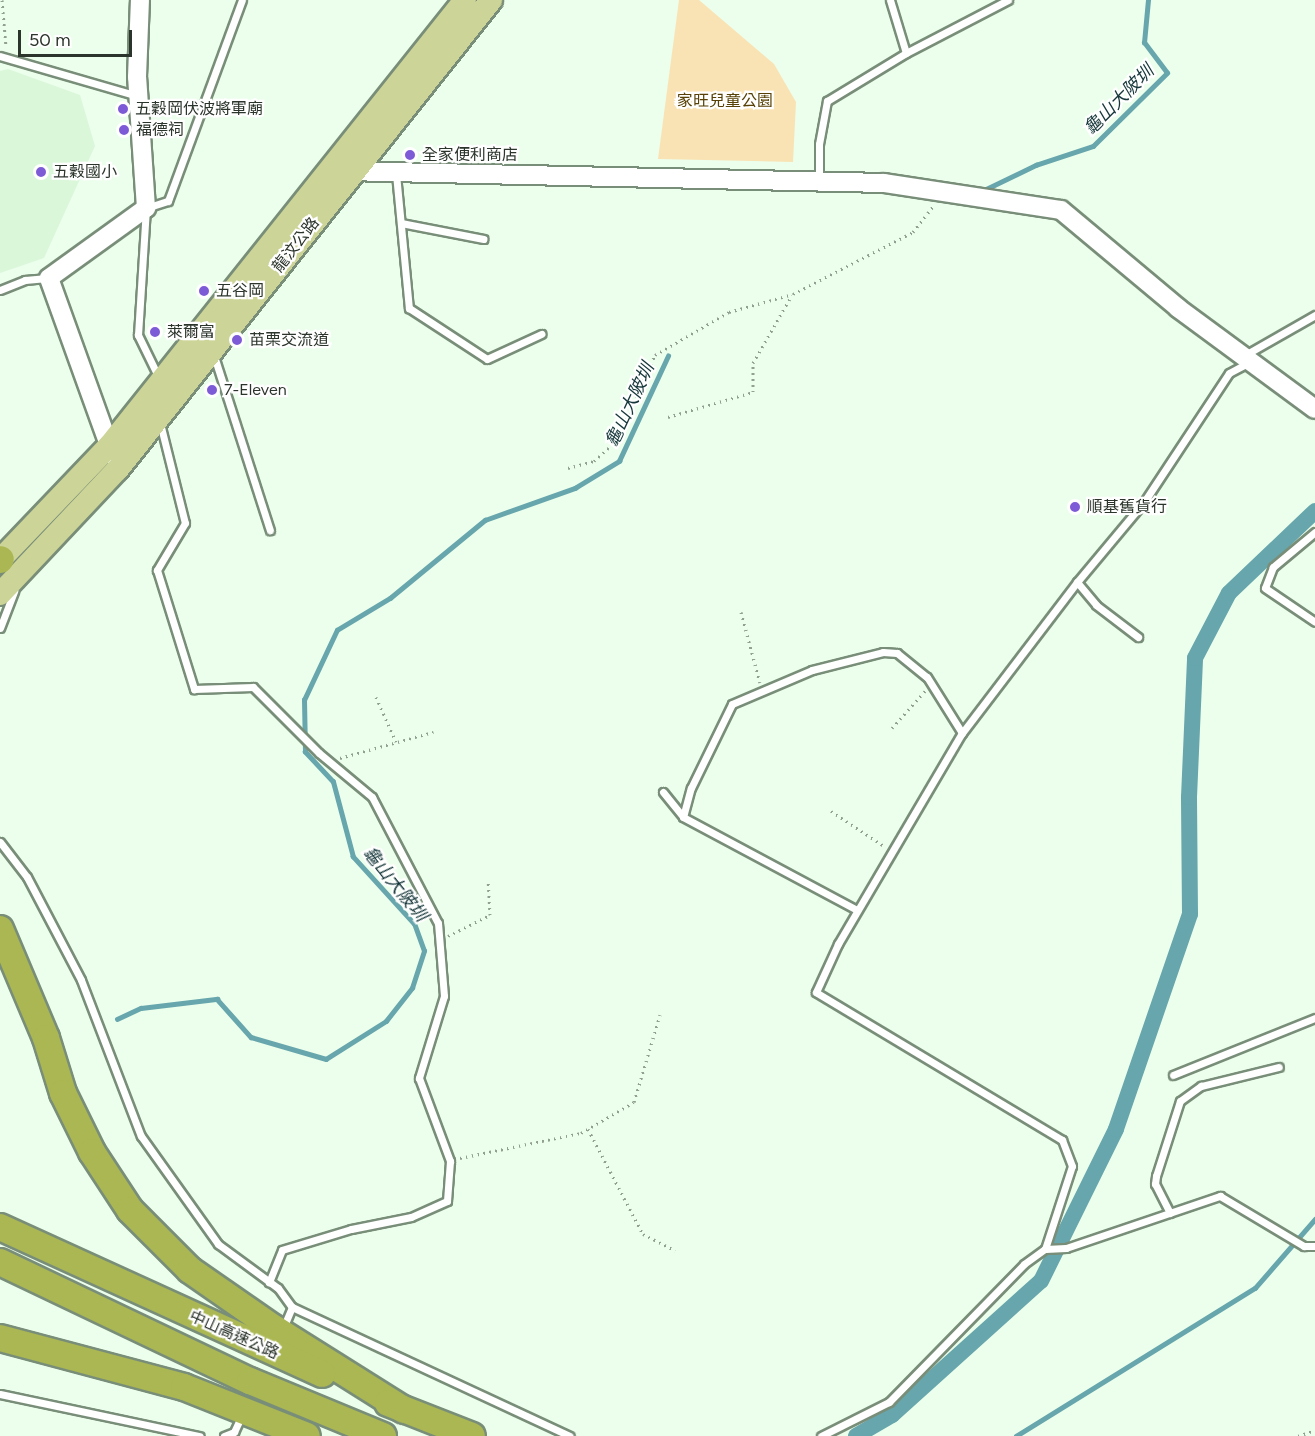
<!DOCTYPE html>
<html>
<head>
<meta charset="utf-8">
<style>
	body { margin:0 }
	#map { position:relative; width:1315px; height:1436px; overflow:hidden; background:#ecfeec; font-family:Figtree,"Noto Sans TC",sans-serif }
	div>[style] { position:absolute }
	.built>* { inset:0; background:#daf7da }
	.green>* { inset:0; background:#f9e3b4 }
	.stream>* { height:4.5px; margin:-2.25px; padding:0 2.25px; transform-origin:2.25px; border-radius:2.25px; background:#66a6ac }
	.canal>* { height:16px; margin:-8px; padding:0 8px; transform-origin:8px; border-radius:8px; background:#66a6ac }
	.path>* { height:3px; margin-top:-1.5px; transform-origin:0; background:repeating-linear-gradient(90deg,#92a092 0 1.5px,transparent 0 6px) }
	.roads { filter:drop-shadow(2px 0 #798e79) drop-shadow(-2px 0 #798e79) drop-shadow(0 2px #798e79) drop-shadow(0 -2px #798e79) }
	.service>* { height:7px; margin:-3.5px; padding:0 3.5px; transform-origin:3.5px; border-radius:3.5px; background:#fff }
	.tertiary>* { height:18px; margin:-9px; padding:0 9px; transform-origin:9px; border-radius:9px; background:#fff }
	.primary>* { height:22px; margin:-11px; padding:0 11px; transform-origin:11px; border-radius:11px; background:#ccd497 }
	.motorway>* { height:26px; margin:-13px; padding:0 13px; transform-origin:13px; border-radius:13px; background:#aab752 }
	.dots>* { width:16px; height:16px; translate:-50% -50%; box-sizing:border-box; border:3px solid #fff; border-radius:50% }
	span { translate:-50% -50%; white-space:nowrap; text-align:center; line-height:1.15; -webkit-text-stroke:4.5px #fff; paint-order:stroke }
	.park-label { font-size:16px; color:#574106 }
	.poi-label { font-size:16px; color:#2c352c }
	.left { translate:0 -50%; text-align:left }
	.street-label { font-size:16px; color:#2c352c }
	.water-label { font-size:18px; color:#16373a; font-style:italic }
	.scale { position:absolute; left:18px; top:30px; width:114px; height:27px; box-sizing:border-box; border:3px solid #2c352c; border-top:0; padding-left:8px; font-size:18px; line-height:21px; white-space:nowrap; color:#2c352c; -webkit-text-stroke:4px #fff; paint-order:stroke }
</style>
</head>
<body>
<div id="map">
	<div class="built">
		<i style="clip-path:polygon(8px 69px,80px 95px,95px 146px,44px 258px,0 273px,0 71px)"></i>
	</div>
	<div class="green">
		<i style="clip-path:polygon(679px 0,699px 0,774px 64px,796px 102px,793px 162px,658px 159px)"></i>
	</div>
	<div class="stream">
		<i style="left:984px;top:190px;width:58px;rotate:-25.7deg"></i>
		<i style="left:1036px;top:165px;width:60px;rotate:-18.4deg"></i>
		<i style="left:1093px;top:146px;width:104px;rotate:-44.6deg"></i>
		<i style="left:1167px;top:73px;width:38px;rotate:-127deg"></i>
		<i style="left:1144px;top:43px;width:43px;rotate:-84.7deg"></i>
		<i style="left:117px;top:1019px;width:26px;rotate:-25deg"></i>
		<i style="left:141px;top:1008px;width:77px;rotate:-6.8deg"></i>
		<i style="left:217px;top:999px;width:51px;rotate:48.2deg"></i>
		<i style="left:251px;top:1037px;width:78px;rotate:16.3deg"></i>
		<i style="left:326px;top:1059px;width:71px;rotate:-32.3deg"></i>
		<i style="left:386px;top:1021px;width:42px;rotate:-51.8deg"></i>
		<i style="left:412px;top:988px;width:39px;rotate:-72deg"></i>
		<i style="left:424px;top:951px;width:29px;rotate:-110deg"></i>
		<i style="left:414px;top:924px;width:91px;rotate:-132.3deg"></i>
		<i style="left:353px;top:857px;width:78px;rotate:-104.9deg"></i>
		<i style="left:333px;top:782px;width:41px;rotate:-133deg"></i>
		<i style="left:305px;top:752px;width:52px;rotate:-91.1deg"></i>
		<i style="left:304px;top:700px;width:77px;rotate:-64.8deg"></i>
		<i style="left:337px;top:630px;width:62px;rotate:-31.1deg"></i>
		<i style="left:390px;top:598px;width:123px;rotate:-39.4deg"></i>
		<i style="left:485px;top:520px;width:96px;rotate:-19.6deg"></i>
		<i style="left:575px;top:488px;width:52px;rotate:-31.5deg"></i>
		<i style="left:619px;top:461px;width:116px;rotate:-65deg"></i>
		<i style="left:1016px;top:1436px;width:281px;rotate:-31.8deg"></i>
		<i style="left:1255px;top:1288px;width:91px;rotate:-49deg"></i>
	</div>
	<div class="canal">
		<i style="left:856px;top:1436px;width:42px;rotate:-30.3deg"></i>
		<i style="left:892px;top:1415px;width:200px;rotate:-42deg"></i>
		<i style="left:1041px;top:1281px;width:169px;rotate:-63.7deg"></i>
		<i style="left:1116px;top:1129px;width:227px;rotate:-71deg"></i>
		<i style="left:1190px;top:914px;width:117px;rotate:-90.5deg"></i>
		<i style="left:1189px;top:797px;width:139px;rotate:-87.5deg"></i>
		<i style="left:1195px;top:658px;width:73px;rotate:-62.4deg"></i>
		<i style="left:1229px;top:593px;width:119px;rotate:-43.6deg"></i>
	</div>
	<div class="path">
		<i style="left:2px;top:0;width:47px;rotate:85.1deg"></i>
		<i style="left:668px;top:417px;width:89px;rotate:-16.4deg"></i>
		<i style="left:753px;top:392px;width:29px;rotate:-90deg"></i>
		<i style="left:753px;top:363px;width:78px;rotate:-60.2deg"></i>
		<i style="left:568px;top:468px;width:27px;rotate:-15deg"></i>
		<i style="left:594px;top:461px;width:30px;rotate:-42deg"></i>
		<i style="left:616px;top:441px;width:94px;rotate:-65.6deg"></i>
		<i style="left:655px;top:355px;width:86px;rotate:-30.2deg"></i>
		<i style="left:729px;top:312px;width:66px;rotate:-15.7deg"></i>
		<i style="left:793px;top:294px;width:135px;rotate:-27.3deg"></i>
		<i style="left:913px;top:232px;width:34px;rotate:-52deg"></i>
		<i style="left:741px;top:612px;width:73px;rotate:75deg"></i>
		<i style="left:376px;top:697px;width:49px;rotate:66deg"></i>
		<i style="left:892px;top:728px;width:50px;rotate:-48.3deg"></i>
		<i style="left:340px;top:758px;width:97px;rotate:-15.6deg"></i>
		<i style="left:831px;top:811px;width:64px;rotate:33.4deg"></i>
		<i style="left:448px;top:936px;width:47px;rotate:-26.6deg"></i>
		<i style="left:490px;top:915px;width:35px;rotate:-93deg"></i>
		<i style="left:588px;top:1129px;width:119px;rotate:62.4deg"></i>
		<i style="left:643px;top:1234px;width:36px;rotate:27deg"></i>
		<i style="left:460px;top:1158px;width:124px;rotate:-11.7deg"></i>
		<i style="left:581px;top:1133px;width:61px;rotate:-30.3deg"></i>
		<i style="left:634px;top:1102px;width:91px;rotate:-73.4deg"></i>
		<i style="left:1298px;top:1436px;width:18px;rotate:-19deg"></i>
	</div>
	<div class="roads">
		<div class="service">
			<i style="left:890px;top:0;width:55px;rotate:73.2deg"></i>
			<i style="left:0;top:56px;width:144px;rotate:16.2deg"></i>
			<i style="left:396px;top:174px;width:135px;rotate:84.5deg"></i>
			<i style="left:409px;top:308px;width:93px;rotate:33.2deg"></i>
			<i style="left:487px;top:359px;width:60px;rotate:-24.8deg"></i>
			<i style="left:819px;top:181px;width:37px;rotate:-90deg"></i>
			<i style="left:819px;top:144px;width:44px;rotate:-79.5deg"></i>
			<i style="left:827px;top:101px;width:92px;rotate:-31.3deg"></i>
			<i style="left:906px;top:53px;width:115px;rotate:-27.5deg"></i>
			<i style="left:401px;top:223px;width:84px;rotate:11deg"></i>
			<i style="left:0;top:290px;width:27px;rotate:-22deg"></i>
			<i style="left:25px;top:280px;width:22px;rotate:-5deg"></i>
			<i style="left:1245px;top:355px;width:81px;rotate:-29.7deg"></i>
			<i style="left:214px;top:356px;width:183px;rotate:72.2deg"></i>
			<i style="left:158px;top:376px;width:46px;rotate:-116deg"></i>
			<i style="left:138px;top:335px;width:127px;rotate:-86.4deg"></i>
			<i style="left:146px;top:208px;width:23px;rotate:-18deg"></i>
			<i style="left:168px;top:201px;width:214px;rotate:-69.8deg"></i>
			<i style="left:160px;top:423px;width:103px;rotate:76deg"></i>
			<i style="left:185px;top:523px;width:55px;rotate:120.8deg"></i>
			<i style="left:157px;top:570px;width:125px;rotate:72.7deg"></i>
			<i style="left:194px;top:689px;width:59px;rotate:-1.9deg"></i>
			<i style="left:253px;top:687px;width:93px;rotate:45deg"></i>
			<i style="left:319px;top:753px;width:69px;rotate:39.7deg"></i>
			<i style="left:372px;top:797px;width:142px;rotate:62.4deg"></i>
			<i style="left:438px;top:923px;width:73px;rotate:85.3deg"></i>
			<i style="left:444px;top:996px;width:86px;rotate:107deg"></i>
			<i style="left:419px;top:1078px;width:89px;rotate:69.5deg"></i>
			<i style="left:450px;top:1161px;width:40px;rotate:94.3deg"></i>
			<i style="left:447px;top:1201px;width:39px;rotate:156deg"></i>
			<i style="left:411px;top:1217px;width:61px;rotate:168.7deg"></i>
			<i style="left:351px;top:1229px;width:72px;rotate:163.1deg"></i>
			<i style="left:282px;top:1250px;width:35px;rotate:112deg"></i>
			<i style="left:1315px;top:532px;width:55px;rotate:140.2deg"></i>
			<i style="left:1273px;top:567px;width:22px;rotate:111deg"></i>
			<i style="left:1265px;top:588px;width:60px;rotate:34.2deg"></i>
			<i style="left:1077px;top:582px;width:30px;rotate:50deg"></i>
			<i style="left:1096px;top:605px;width:53px;rotate:37.3deg"></i>
			<i style="left:0;top:628px;width:40px;rotate:-69deg"></i>
			<i style="left:663px;top:792px;width:32px;rotate:51deg"></i>
			<i style="left:0;top:842px;width:44px;rotate:52.4deg"></i>
			<i style="left:27px;top:877px;width:116px;rotate:62.3deg"></i>
			<i style="left:81px;top:980px;width:167px;rotate:69deg"></i>
			<i style="left:141px;top:1136px;width:133px;rotate:54.5deg"></i>
			<i style="left:218px;top:1244px;width:74px;rotate:36.3deg"></i>
			<i style="left:278px;top:1288px;width:24px;rotate:54deg"></i>
			<i style="left:292px;top:1307px;width:15px;rotate:113deg"></i>
			<i style="left:857px;top:910px;width:197px;rotate:-151.9deg"></i>
			<i style="left:683px;top:817px;width:30px;rotate:-75deg"></i>
			<i style="left:691px;top:788px;width:93px;rotate:-64deg"></i>
			<i style="left:732px;top:704px;width:87px;rotate:-23deg"></i>
			<i style="left:812px;top:670px;width:73px;rotate:-14.2deg"></i>
			<i style="left:883px;top:652px;width:14px;rotate:4deg"></i>
			<i style="left:897px;top:653px;width:38px;rotate:39deg"></i>
			<i style="left:927px;top:677px;width:66px;rotate:58deg"></i>
			<i style="left:1173px;top:1075px;width:153px;rotate:-21.9deg"></i>
			<i style="left:1170px;top:1213px;width:33px;rotate:-117deg"></i>
			<i style="left:1155px;top:1184px;width:8px;rotate:-83deg"></i>
			<i style="left:1156px;top:1176px;width:79px;rotate:-72.3deg"></i>
			<i style="left:1180px;top:1101px;width:26px;rotate:-36deg"></i>
			<i style="left:1201px;top:1086px;width:80px;rotate:-13.7deg"></i>
			<i style="left:1045px;top:1249px;width:87px;rotate:-72deg"></i>
			<i style="left:1072px;top:1166px;width:28px;rotate:-111deg"></i>
			<i style="left:1062px;top:1140px;width:287px;rotate:-149deg"></i>
			<i style="left:816px;top:992px;width:53px;rotate:-65.4deg"></i>
			<i style="left:838px;top:944px;width:245px;rotate:-59.6deg"></i>
			<i style="left:962px;top:733px;width:190px;rotate:-52.7deg"></i>
			<i style="left:1077px;top:582px;width:104px;rotate:-50.1deg"></i>
			<i style="left:1144px;top:502px;width:154px;rotate:-56.6deg"></i>
			<i style="left:1229px;top:373px;width:21px;rotate:-28deg"></i>
			<i style="left:292px;top:1307px;width:306px;rotate:24.9deg"></i>
			<i style="left:0;top:1394px;width:204px;rotate:11.9deg"></i>
			<i style="left:224px;top:1436px;width:11px;rotate:-22deg"></i>
			<i style="left:234px;top:1432px;width:14px;rotate:-65deg"></i>
			<i style="left:821px;top:1436px;width:76px;rotate:-26.6deg"></i>
			<i style="left:889px;top:1402px;width:193px;rotate:-45.6deg"></i>
			<i style="left:1024px;top:1264px;width:26px;rotate:-36deg"></i>
			<i style="left:1045px;top:1249px;width:21px;rotate:-3deg"></i>
			<i style="left:1066px;top:1248px;width:163px;rotate:-18.7deg"></i>
			<i style="left:1220px;top:1196px;width:98px;rotate:30.8deg"></i>
			<i style="left:1304px;top:1246px;width:11px"></i>
		</div>
		<div class="tertiary">
			<i style="left:344px;top:171px;width:540px;rotate:1.27deg"></i>
			<i style="left:884px;top:183px;width:179px;rotate:8.7deg"></i>
			<i style="left:1061px;top:210px;width:153px;rotate:39.9deg"></i>
			<i style="left:1178px;top:308px;width:170px;rotate:36.4deg"></i>
			<i style="left:113px;top:456px;width:189px;rotate:-109.8deg"></i>
			<i style="left:49px;top:278px;width:120px;rotate:-35.8deg"></i>
			<i style="left:146px;top:208px;width:131px;rotate:-93.9deg"></i>
			<i style="left:137px;top:77px;width:77px;rotate:-87.8deg"></i>
		</div>
		<div class="primary">
			<i style="left:0;top:560px;width:159px;rotate:-46.3deg"></i>
			<i style="left:110px;top:445px;width:569px;rotate:-51.42deg"></i>
			<i style="left:0;top:594px;width:172px;rotate:-46.7deg"></i>
			<i style="left:118px;top:469px;width:599px;rotate:-51.5deg"></i>
		</div>
		<div class="motorway">
			<i style="left:0;top:560px;width:1px;rotate:-45deg"></i>
			<i style="left:0;top:929px;width:118px;rotate:67.1deg"></i>
			<i style="left:46px;top:1038px;width:58px;rotate:72.8deg"></i>
			<i style="left:63px;top:1093px;width:66px;rotate:63.8deg"></i>
			<i style="left:92px;top:1152px;width:69px;rotate:56.8deg"></i>
			<i style="left:130px;top:1210px;width:85px;rotate:45deg"></i>
			<i style="left:190px;top:1270px;width:103px;rotate:34.8deg"></i>
			<i style="left:275px;top:1329px;width:152px;rotate:32.1deg"></i>
			<i style="left:0;top:1227px;width:354px;rotate:24.5deg"></i>
			<i style="left:0;top:1262px;width:277px;rotate:25.5deg"></i>
			<i style="left:250px;top:1381px;width:144px;rotate:22.5deg"></i>
			<i style="left:0;top:1338px;width:190px;rotate:14.9deg"></i>
			<i style="left:184px;top:1387px;width:132px;rotate:21.7deg"></i>
			<i style="left:388px;top:1403px;width:90px;rotate:21.4deg"></i>
		</div>
	</div>
	<div class="dots">
		<i style="left:123px;top:109px;background:#7e5bd6"></i>
		<i style="left:124px;top:130px;background:#7e5bd6"></i>
		<i style="left:410px;top:155px;background:#7e5bd6"></i>
		<i style="left:41px;top:172px;background:#7e5bd6"></i>
		<i style="left:204px;top:291px;background:#7e5bd6"></i>
		<i style="left:155px;top:332px;background:#7e5bd6"></i>
		<i style="left:237px;top:340px;background:#7e5bd6"></i>
		<i style="left:212px;top:390px;background:#7e5bd6"></i>
		<i style="left:1075px;top:507px;background:#7e5bd6"></i>
	</div>
	<div class="park-label">
		<span style="left:725px;top:101px">家旺兒童公園</span>
	</div>
	<div class="poi-label">
		<span class="left" style="left:135px;top:109px">五穀岡伏波將軍廟</span>
		<span class="left" style="left:136px;top:130px">福德祠</span>
		<span class="left" style="left:422px;top:155px">全家便利商店</span>
		<span class="left" style="left:53px;top:172px">五穀國小</span>
		<span class="left" style="left:216px;top:291px">五谷岡</span>
		<span class="left" style="left:167px;top:332px">萊爾富</span>
		<span class="left" style="left:249px;top:340px">苗栗交流道</span>
		<span class="left" style="left:224px;top:390px">7-Eleven</span>
		<span class="left" style="left:1087px;top:507px">順基舊貨行</span>
	</div>
	<div class="street-label">
		<span style="left:296px;top:245px;rotate:-52deg">龍汶公路</span>
		<span style="left:234px;top:1335px;rotate:24deg">中山高速公路</span>
	</div>
	<div class="water-label">
		<span style="left:1119px;top:100px;rotate:-45deg">龜山大陂圳</span>
		<span style="left:630px;top:405px;rotate:-65deg">龜山大陂圳</span>
		<span style="left:395px;top:884px;rotate:51deg">龜山大陂圳</span>
	</div>
	<div class="scale">50 m</div>
</div>
</body>
</html>
